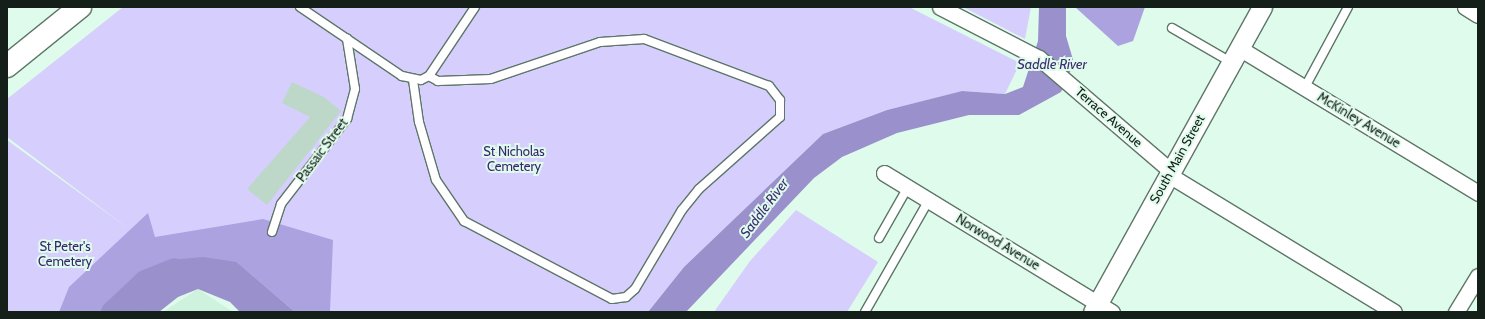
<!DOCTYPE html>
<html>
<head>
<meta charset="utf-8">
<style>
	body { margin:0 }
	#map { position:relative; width:1485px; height:319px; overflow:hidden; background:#dffbeb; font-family:Cabin,sans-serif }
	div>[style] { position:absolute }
	.built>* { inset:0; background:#cef2de }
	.green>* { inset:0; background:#d6cffd }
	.forest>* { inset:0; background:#aca2df }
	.water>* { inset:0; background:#9a90cc }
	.river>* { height:23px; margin:-11.5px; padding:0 11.5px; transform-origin:11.5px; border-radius:11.5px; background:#9a90cc }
	.building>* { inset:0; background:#bdd8c9 }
	.roads { filter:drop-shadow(1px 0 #5e7669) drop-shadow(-1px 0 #5e7669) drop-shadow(0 1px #5e7669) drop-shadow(0 -1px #5e7669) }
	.service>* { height:8px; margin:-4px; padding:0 4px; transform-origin:4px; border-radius:4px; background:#fff }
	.minor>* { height:15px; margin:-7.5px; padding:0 7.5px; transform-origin:7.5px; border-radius:7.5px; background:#fff }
	.tertiary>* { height:19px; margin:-9.5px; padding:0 9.5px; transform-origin:9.5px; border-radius:9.5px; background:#fff }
	.secondary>* { height:22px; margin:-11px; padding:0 11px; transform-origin:11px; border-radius:11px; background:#fff }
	span { translate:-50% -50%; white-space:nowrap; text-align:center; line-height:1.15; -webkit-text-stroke:4px #dffbeb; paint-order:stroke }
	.street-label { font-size:13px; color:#151f19 }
	.park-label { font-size:13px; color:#3a266d }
	.water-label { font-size:14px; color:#3e2c73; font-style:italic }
	.frame { position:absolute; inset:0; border:8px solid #151f19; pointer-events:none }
</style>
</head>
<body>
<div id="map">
	<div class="built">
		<i style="clip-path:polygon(198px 289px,233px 312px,163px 312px)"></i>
	</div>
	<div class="green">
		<i style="clip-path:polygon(123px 7px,909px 7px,1020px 63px,1005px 94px,962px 91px,887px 110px,823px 134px,684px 267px,648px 312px,295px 312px,237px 262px,170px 260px,110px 312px,7px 312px,7px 140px,129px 229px,7px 137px,7px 99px)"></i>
		<i style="clip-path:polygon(963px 7px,1031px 7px,1025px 39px)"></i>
		<i style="clip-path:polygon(796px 210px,878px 262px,847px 312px,714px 312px,750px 261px)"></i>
	</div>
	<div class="forest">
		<i style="clip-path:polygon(1075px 7px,1145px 7px,1133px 41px,1118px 46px)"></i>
		<i style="clip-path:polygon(148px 213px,155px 237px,263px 219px,333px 240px,330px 312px,295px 312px,237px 262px,170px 260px,110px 312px,59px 312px,69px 287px)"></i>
	</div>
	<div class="water">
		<i style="clip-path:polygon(1039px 7px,1066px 7px,1066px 36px,1074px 63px,1061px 92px,1019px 115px,969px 115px,897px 133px,842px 157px,814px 178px,686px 312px,648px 312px,684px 267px,823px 134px,887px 110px,962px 91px,1005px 94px,1023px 87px,1038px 41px)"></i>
		<i style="clip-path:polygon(203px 257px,237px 262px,295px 312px,240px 312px,230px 302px,198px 289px,178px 297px,159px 312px,110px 312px,170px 260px)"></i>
	</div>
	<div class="river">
		<i style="left:112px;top:312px;width:45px;rotate:-43.2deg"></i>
		<i style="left:145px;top:281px;width:31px;rotate:-22deg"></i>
	</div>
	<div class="building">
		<i style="clip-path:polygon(292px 82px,324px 97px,341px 111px,267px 205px,247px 189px,310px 117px,282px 103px)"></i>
	</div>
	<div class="roads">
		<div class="service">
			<i style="left:300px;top:7px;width:123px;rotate:34.1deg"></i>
			<i style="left:402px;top:76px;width:19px;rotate:12deg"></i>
			<i style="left:421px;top:80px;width:9px;rotate:-27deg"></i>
			<i style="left:429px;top:76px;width:83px;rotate:-56.3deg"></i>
			<i style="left:1172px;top:28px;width:68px;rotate:30deg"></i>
			<i style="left:413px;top:80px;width:42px;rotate:81.9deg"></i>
			<i style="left:419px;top:122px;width:60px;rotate:73.7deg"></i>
			<i style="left:436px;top:180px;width:50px;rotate:55.7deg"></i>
			<i style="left:464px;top:221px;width:167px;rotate:27.8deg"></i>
			<i style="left:612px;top:299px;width:14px;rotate:-8deg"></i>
			<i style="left:626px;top:297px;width:12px;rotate:-42deg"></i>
			<i style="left:635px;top:289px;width:92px;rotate:-59.3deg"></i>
			<i style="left:682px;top:210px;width:27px;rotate:-51deg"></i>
			<i style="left:699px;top:189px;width:108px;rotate:-41.6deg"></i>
			<i style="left:780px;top:117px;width:17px;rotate:-90deg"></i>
			<i style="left:780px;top:100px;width:18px;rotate:-128deg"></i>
			<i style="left:769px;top:86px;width:134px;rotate:-159.4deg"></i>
			<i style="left:644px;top:39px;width:44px;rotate:176.1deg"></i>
			<i style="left:600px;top:42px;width:115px;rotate:161.3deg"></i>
			<i style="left:491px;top:79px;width:53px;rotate:177.8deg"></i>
			<i style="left:438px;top:81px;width:10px;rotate:-151deg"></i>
			<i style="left:1305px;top:87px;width:91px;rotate:-61.7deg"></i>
			<i style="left:272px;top:232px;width:29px;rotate:-72deg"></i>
			<i style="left:281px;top:204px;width:108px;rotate:-52.2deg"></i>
			<i style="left:347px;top:119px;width:31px;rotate:-75deg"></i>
			<i style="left:355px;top:89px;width:51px;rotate:-99.1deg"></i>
			<i style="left:879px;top:238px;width:59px;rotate:-60.4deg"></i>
			<i style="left:865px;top:312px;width:129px;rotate:-60.3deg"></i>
		</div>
		<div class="minor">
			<i style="left:940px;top:7px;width:111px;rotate:27.3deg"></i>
			<i style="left:1039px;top:58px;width:174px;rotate:40.6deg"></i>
			<i style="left:1465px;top:7px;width:15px;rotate:32deg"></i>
			<i style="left:1239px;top:48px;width:280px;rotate:31.2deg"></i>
			<i style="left:884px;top:173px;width:267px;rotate:31.4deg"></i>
			<i style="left:1169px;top:175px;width:263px;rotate:31.3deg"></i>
			<i style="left:1456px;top:312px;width:42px;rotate:-58.6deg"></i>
		</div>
		<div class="tertiary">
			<i style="left:1093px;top:312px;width:349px;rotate:-61deg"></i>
		</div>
		<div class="secondary">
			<i style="left:7px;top:66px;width:94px;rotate:-38.9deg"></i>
		</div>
	</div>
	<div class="street-label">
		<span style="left:1109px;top:117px;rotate:41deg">Terrace Avenue</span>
		<span style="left:1359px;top:120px;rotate:31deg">McKinley Avenue</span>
		<span style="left:322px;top:150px;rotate:-53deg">Passaic Street</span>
		<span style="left:1177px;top:159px;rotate:-61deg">South Main Street</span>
		<span style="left:998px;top:242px;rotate:31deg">Norwood Avenue</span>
	</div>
	<div class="park-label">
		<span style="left:514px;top:159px">St Nicholas<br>Cemetery</span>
		<span style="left:65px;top:254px">St Peter's<br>Cemetery</span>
	</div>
	<div class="water-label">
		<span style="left:1052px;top:64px">Saddle River</span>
		<span style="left:764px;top:208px;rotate:-53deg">Saddle River</span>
	</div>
	<div class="frame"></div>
</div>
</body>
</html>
